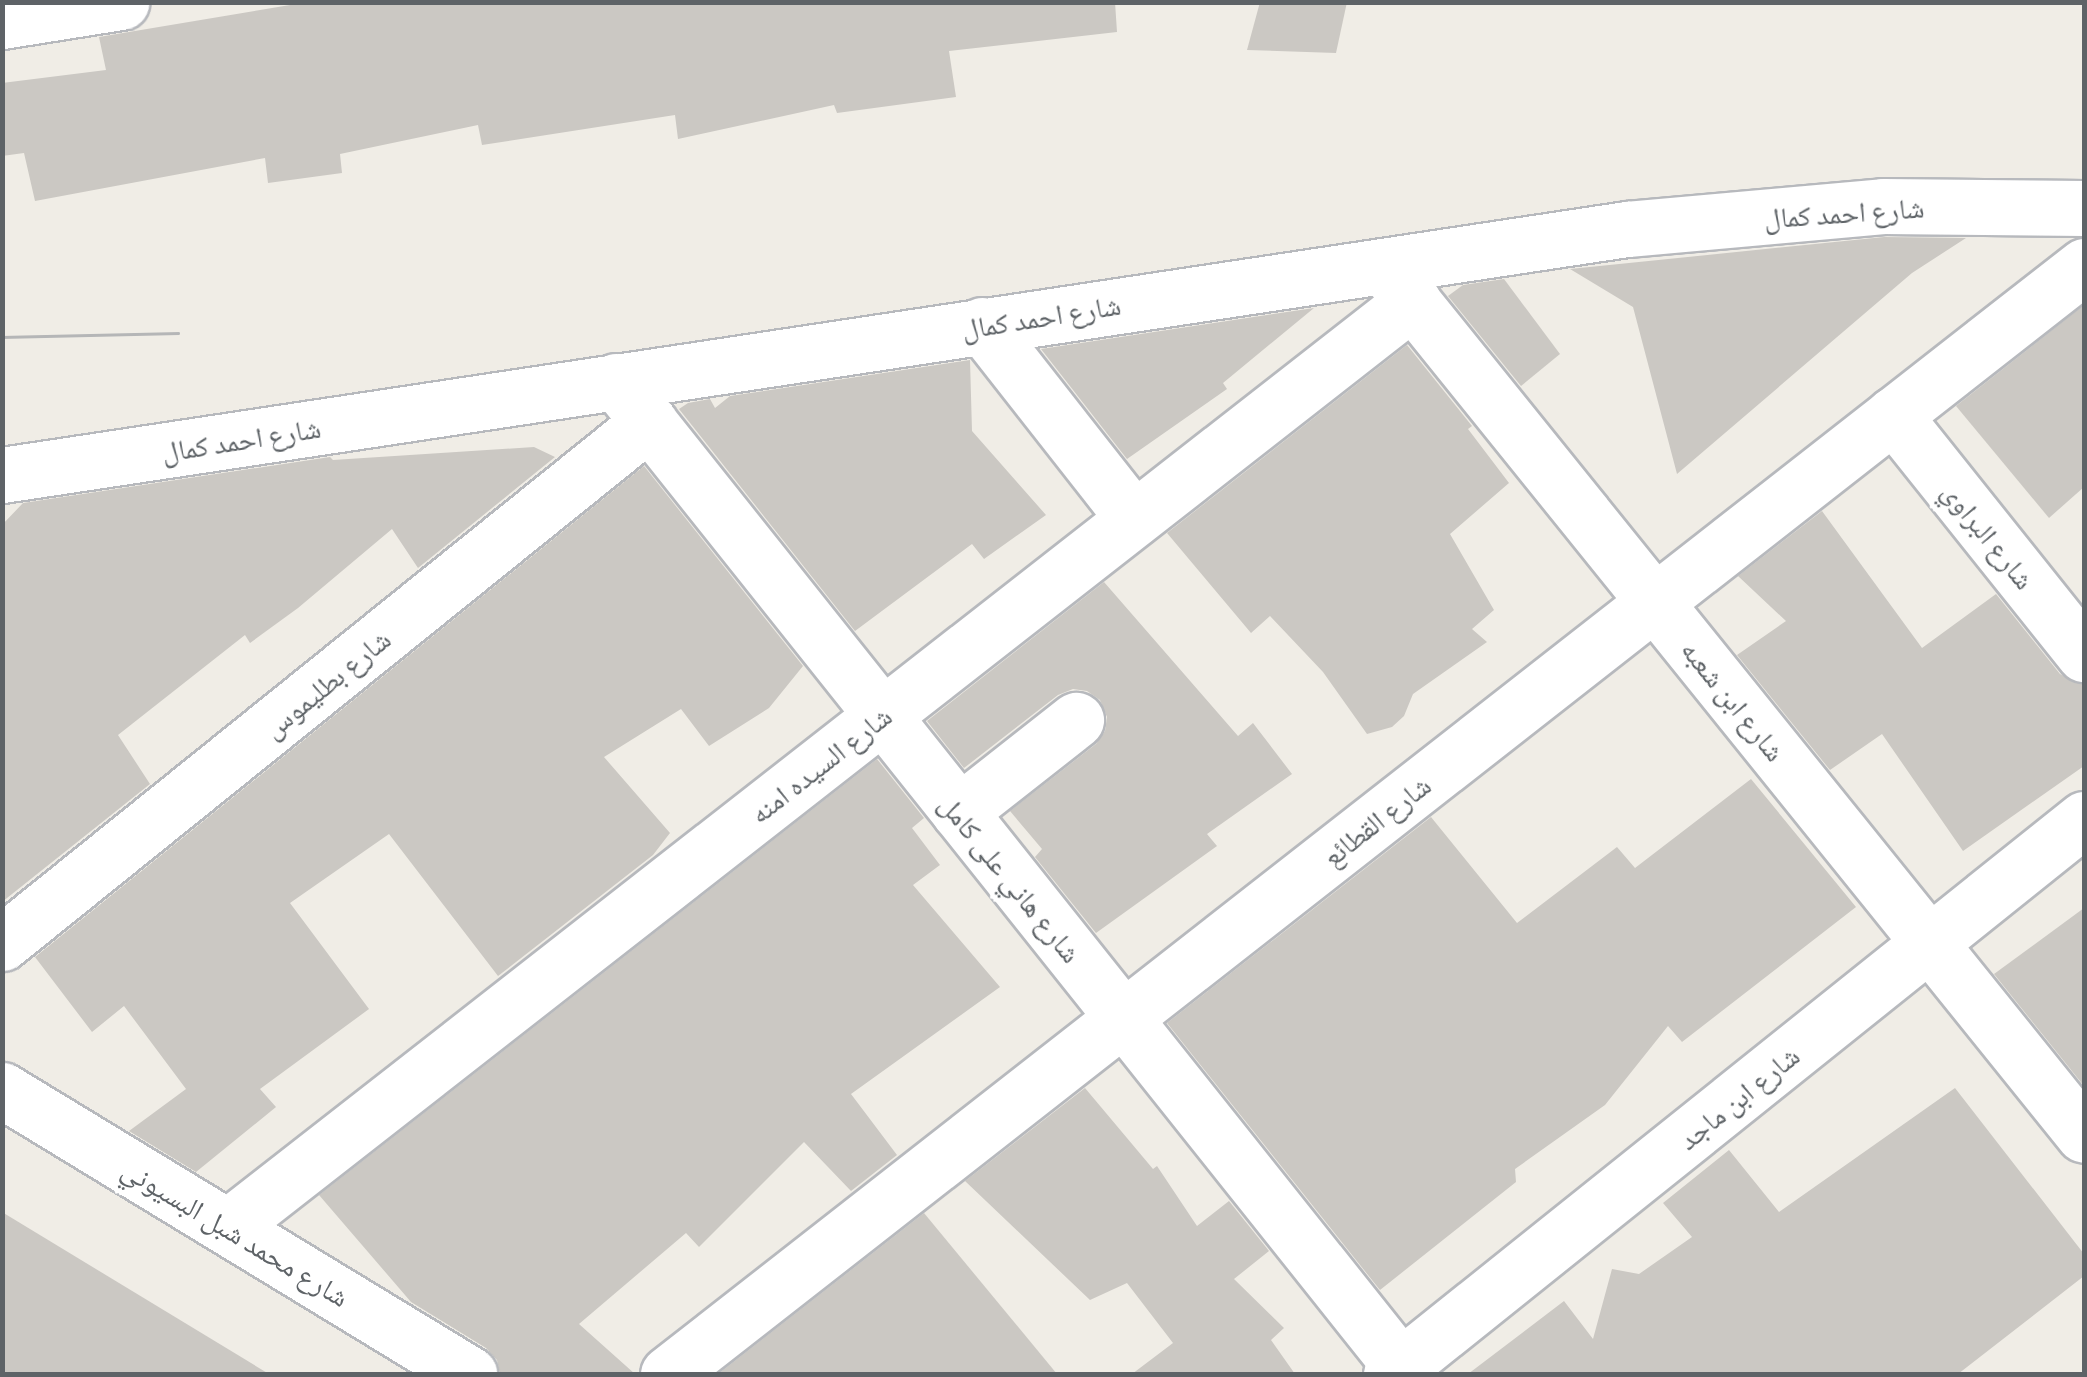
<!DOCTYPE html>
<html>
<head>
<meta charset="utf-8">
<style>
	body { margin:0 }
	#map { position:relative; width:2087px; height:1377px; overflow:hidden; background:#f0ede6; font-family:Manrope,"Noto Naskh Arabic",sans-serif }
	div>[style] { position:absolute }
	.building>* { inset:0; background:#cbc8c3 }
	.roads { filter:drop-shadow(2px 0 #b7b9bd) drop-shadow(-2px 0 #b7b9bd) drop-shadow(0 2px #b7b9bd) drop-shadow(0 -2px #b7b9bd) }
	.minor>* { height:55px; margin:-27.5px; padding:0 27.5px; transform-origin:27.5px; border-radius:27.5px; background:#fff }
	.tram>* { height:2.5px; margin:-1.25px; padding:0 1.25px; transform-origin:1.25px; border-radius:1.25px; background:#b5b6b7 }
	span { translate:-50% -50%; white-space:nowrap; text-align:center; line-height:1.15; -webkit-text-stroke:9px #fff; paint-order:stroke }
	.street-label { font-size:28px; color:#5e6367 }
	.frame { position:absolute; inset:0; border:5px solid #5e6367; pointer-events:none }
</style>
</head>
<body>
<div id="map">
	<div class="building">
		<i style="clip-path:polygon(308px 2px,1115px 2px,1117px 32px,949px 51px,956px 97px,837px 113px,834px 105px,678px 139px,675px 115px,482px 145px,478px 125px,340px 154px,342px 173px,268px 183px,265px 158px,35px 201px,24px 153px,2px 156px,2px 83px,106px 70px,99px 37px)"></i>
		<i style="clip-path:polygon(1260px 2px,1347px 2px,1336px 53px,1247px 50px)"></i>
		<i style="clip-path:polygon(1884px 237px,1966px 238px,1912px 273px,1677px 474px,1633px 307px,1570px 269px)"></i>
		<i style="clip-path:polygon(1504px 279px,1560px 354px,1521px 386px,1448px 296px,1463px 285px)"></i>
		<i style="clip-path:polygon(2084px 305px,2084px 487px,2049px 518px,1956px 406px)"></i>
		<i style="clip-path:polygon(1314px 308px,1223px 383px,1227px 389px,1127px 459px,1041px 349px)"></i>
		<i style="clip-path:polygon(1407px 345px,1472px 426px,1468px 429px,1509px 483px,1450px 534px,1494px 610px,1472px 629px,1487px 642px,1413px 694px,1404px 716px,1392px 727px,1367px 734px,1323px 672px,1270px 616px,1251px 633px,1167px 533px)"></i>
		<i style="clip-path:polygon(970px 360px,972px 431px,1046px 515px,984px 559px,972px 544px,855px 631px,679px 409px,688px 403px,710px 399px,715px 408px,730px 396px)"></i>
		<i style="clip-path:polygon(534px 447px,555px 457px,418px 568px,392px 529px,298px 608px,250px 643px,245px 635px,118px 735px,150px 784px,2px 902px,2px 525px,23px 503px,330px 457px,333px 460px)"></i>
		<i style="clip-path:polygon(644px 466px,803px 666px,769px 708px,709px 746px,681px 709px,604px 757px,670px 833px,653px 855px,498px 976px,389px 834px,290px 903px,369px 1009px,260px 1089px,276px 1107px,196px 1172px,129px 1131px,186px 1089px,124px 1006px,92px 1032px,35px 957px)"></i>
		<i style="clip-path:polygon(1822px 511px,1922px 648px,1996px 594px,2060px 674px,2084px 685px,2084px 766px,1963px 851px,1882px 734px,1830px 770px,1737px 655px,1786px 621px,1738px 576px)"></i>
		<i style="clip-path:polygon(1104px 582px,1238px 736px,1253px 723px,1292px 774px,1207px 834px,1217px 846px,1096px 933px,1035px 857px,1042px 849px,1010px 811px,1096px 744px,1105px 731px,1107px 717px,1100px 700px,1087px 691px,1073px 689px,1058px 695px,964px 768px,927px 721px)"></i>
		<i style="clip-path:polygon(877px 759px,924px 818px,912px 828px,940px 865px,913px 885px,1000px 987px,851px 1094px,897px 1155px,851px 1191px,804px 1142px,699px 1247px,686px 1233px,579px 1324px,635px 1374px,500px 1374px,497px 1360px,486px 1348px,411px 1302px,319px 1195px)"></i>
		<i style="clip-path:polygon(1751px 779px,1856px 907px,1682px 1042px,1668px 1026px,1605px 1105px,1515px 1169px,1516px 1182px,1380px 1290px,1167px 1023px,1431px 817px,1517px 923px,1617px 847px,1635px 868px)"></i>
		<i style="clip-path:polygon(2084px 908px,2084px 1086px,1994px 974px)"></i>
		<i style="clip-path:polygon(1085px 1088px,1153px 1169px,1157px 1166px,1197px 1226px,1229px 1201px,1269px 1251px,1234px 1279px,1284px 1328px,1271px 1340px,1295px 1374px,1132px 1374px,1173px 1343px,1127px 1283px,1090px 1300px,965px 1181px)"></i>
		<i style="clip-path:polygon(1955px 1088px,2084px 1254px,2084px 1276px,1958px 1374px,1468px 1374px,1564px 1301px,1593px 1339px,1612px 1269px,1639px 1274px,1692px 1237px,1663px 1203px,1729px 1150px,1779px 1212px)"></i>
		<i style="clip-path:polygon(2px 1212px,269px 1374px,2px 1374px)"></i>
		<i style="clip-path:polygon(924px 1213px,1057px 1374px,718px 1374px)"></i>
	</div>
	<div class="roads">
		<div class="minor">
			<i style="left:2px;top:21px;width:121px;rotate:-9.1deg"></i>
			<i style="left:1391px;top:275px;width:1104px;rotate:51.14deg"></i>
			<i style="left:982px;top:325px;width:246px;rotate:51.9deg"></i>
			<i style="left:616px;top:381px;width:1270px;rotate:51.46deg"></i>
			<i style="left:1893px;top:415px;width:306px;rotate:51.4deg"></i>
			<i style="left:2px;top:475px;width:1644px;rotate:-8.61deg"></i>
			<i style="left:1627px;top:229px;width:257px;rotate:-5.1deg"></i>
			<i style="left:1883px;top:206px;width:201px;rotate:0.6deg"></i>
			<i style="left:959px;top:812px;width:149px;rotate:-38.2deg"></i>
			<i style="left:2px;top:943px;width:831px;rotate:-38.84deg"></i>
			<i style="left:2px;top:1090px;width:547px;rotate:31.31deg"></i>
			<i style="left:228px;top:1227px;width:1504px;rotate:-38.01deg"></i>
			<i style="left:668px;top:1374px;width:1798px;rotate:-38.04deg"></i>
			<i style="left:1391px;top:1374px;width:888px;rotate:-38.69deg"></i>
		</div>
	</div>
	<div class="tram">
		<i style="left:2px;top:337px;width:176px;rotate:-1.3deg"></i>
	</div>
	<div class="street-label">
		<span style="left:1844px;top:212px;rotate:-4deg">شارع احمد كمال</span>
		<span style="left:1041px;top:316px;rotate:-9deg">شارع احمد كمال</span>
		<span style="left:241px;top:439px;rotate:-9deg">شارع احمد كمال</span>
		<span style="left:1989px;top:535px;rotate:51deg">شارع البراوي</span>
		<span style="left:326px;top:683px;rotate:-39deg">شارع بطليموس</span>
		<span style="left:1734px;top:700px;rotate:51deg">شارع ابن شعبه</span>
		<span style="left:820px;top:764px;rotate:-38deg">شارع السيده امنه</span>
		<span style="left:1376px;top:820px;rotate:-38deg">شارع القطائع</span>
		<span style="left:1011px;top:878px;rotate:51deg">شارع هاني على كامل</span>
		<span style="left:1738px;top:1097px;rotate:-39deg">شارع ابن ماجد</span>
		<span style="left:236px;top:1232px;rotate:31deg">شارع محمد شبل البسيوني</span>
	</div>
	<div class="frame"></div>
</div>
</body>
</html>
